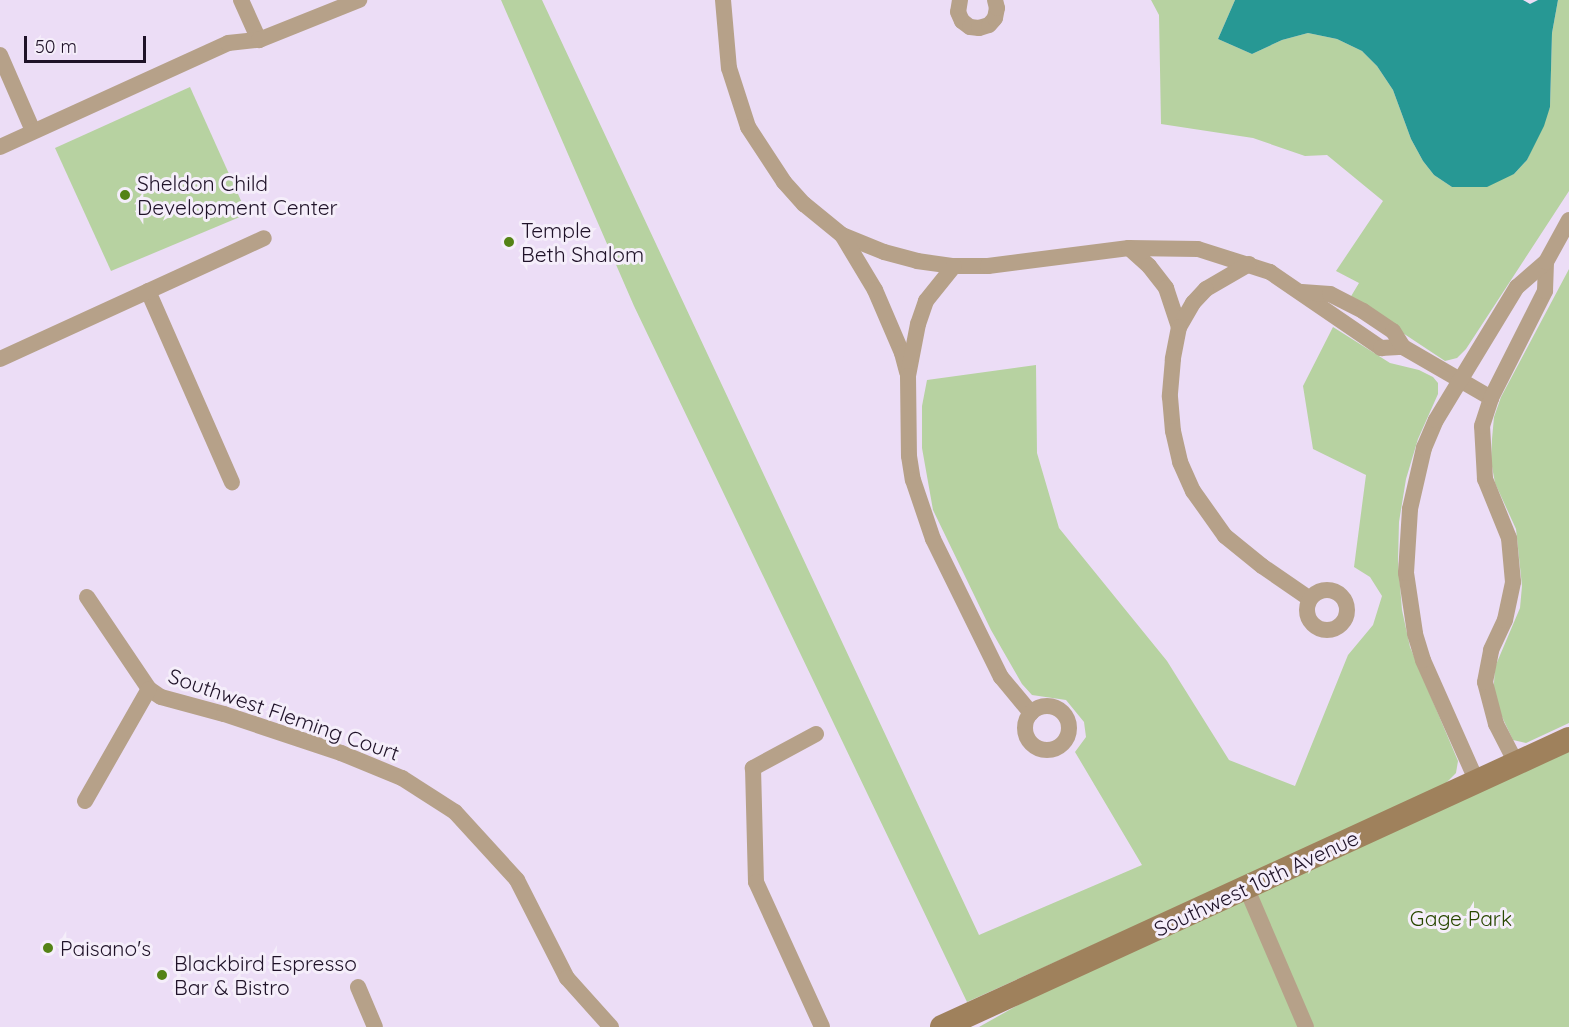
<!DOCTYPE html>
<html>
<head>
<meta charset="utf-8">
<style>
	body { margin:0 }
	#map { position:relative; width:1569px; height:1027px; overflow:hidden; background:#ecddf6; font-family:Quicksand,sans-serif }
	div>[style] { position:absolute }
	.green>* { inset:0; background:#b7d2a1 }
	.water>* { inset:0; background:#279894 }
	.minor>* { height:16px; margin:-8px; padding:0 8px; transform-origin:8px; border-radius:8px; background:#b6a189 }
	.minor>.ring { margin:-8px; padding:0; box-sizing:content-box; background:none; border:16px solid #b6a189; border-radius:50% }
	.secondary>* { height:24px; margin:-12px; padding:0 12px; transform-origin:12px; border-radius:12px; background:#9f815c }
	.dots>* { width:16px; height:16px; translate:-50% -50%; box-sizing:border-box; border:3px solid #f5eefa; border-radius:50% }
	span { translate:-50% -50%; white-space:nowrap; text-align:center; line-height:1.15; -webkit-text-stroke:6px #f5eefa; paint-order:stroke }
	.poi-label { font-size:21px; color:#1f1228 }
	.left { translate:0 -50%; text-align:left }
	.street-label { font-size:21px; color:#1f1228 }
	.park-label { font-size:21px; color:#284700 }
	.scale { position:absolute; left:24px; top:36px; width:122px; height:27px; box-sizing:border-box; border:3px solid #1f1228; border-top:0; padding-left:8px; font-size:18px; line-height:21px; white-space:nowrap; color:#1f1228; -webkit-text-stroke:4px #f5eefa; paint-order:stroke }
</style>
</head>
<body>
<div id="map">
	<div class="green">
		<i style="clip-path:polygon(501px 0,542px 0,979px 935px,1142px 865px,1075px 752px,1086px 737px,1084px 722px,1066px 700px,1032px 695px,1022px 684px,991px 630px,933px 510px,922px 448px,922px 406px,927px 380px,1036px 365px,1037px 453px,1059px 528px,1167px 661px,1229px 760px,1295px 786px,1348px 655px,1373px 625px,1382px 596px,1370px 577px,1354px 567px,1366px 475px,1313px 449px,1303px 386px,1333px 327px,1390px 363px,1419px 370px,1433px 377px,1438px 383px,1438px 394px,1418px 439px,1406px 479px,1399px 522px,1398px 561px,1402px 610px,1410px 647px,1458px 761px,1456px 773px,1446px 783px,1425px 795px,967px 1002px,634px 306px)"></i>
		<i style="clip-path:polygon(1151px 0,1235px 0,1218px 39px,1252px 54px,1282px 40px,1308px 33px,1337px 39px,1362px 51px,1377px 66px,1393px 90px,1411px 139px,1423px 161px,1434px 175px,1452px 187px,1514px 174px,1527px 160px,1550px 107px,1552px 33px,1558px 0,1569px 0,1569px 191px,1466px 349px,1457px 358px,1445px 361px,1350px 298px,1359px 283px,1336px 271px,1383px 201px,1327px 155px,1305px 156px,1253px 138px,1161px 124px,1159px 15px)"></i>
		<i style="clip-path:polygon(190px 87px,247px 214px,111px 271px,55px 148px)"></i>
		<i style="clip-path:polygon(1569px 269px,1569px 723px,1526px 743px,1513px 740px,1493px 698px,1495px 667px,1520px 608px,1522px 586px,1516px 529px,1495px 483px,1491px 461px,1492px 439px,1494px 417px,1501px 397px)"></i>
		<i style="clip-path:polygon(1569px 749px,1569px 1027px,979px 1027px,1043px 991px)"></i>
	</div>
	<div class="water">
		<i style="clip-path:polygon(1235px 0,1523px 0,1530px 4px,1538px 0,1558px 0,1552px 33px,1550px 107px,1544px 126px,1527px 160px,1514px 174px,1487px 187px,1452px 187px,1434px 175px,1423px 161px,1411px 139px,1393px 90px,1377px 66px,1362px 51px,1337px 39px,1308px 33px,1282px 40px,1252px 54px,1218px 39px)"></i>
	</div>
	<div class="minor">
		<i style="left:241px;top:0;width:44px;rotate:65.8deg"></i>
		<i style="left:723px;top:0;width:68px;rotate:85deg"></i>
		<i style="left:729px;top:68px;width:62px;rotate:72.1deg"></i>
		<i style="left:748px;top:127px;width:66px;rotate:56.8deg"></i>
		<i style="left:784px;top:182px;width:30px;rotate:48deg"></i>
		<i style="left:804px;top:204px;width:49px;rotate:39.2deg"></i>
		<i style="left:842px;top:235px;width:45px;rotate:22deg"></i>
		<i style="left:884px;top:252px;width:34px;rotate:15deg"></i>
		<i style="left:917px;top:261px;width:37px;rotate:8deg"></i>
		<i style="left:954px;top:266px;width:34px"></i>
		<i style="left:988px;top:266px;width:142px;rotate:-7.3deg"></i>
		<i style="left:1129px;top:248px;width:69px;rotate:0.8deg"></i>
		<i style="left:1198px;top:249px;width:76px;rotate:17.7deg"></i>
		<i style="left:1270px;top:272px;width:135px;rotate:34.4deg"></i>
		<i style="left:1381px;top:348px;width:22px;rotate:-3deg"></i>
		<i style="left:1403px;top:347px;width:102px;rotate:30.1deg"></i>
		<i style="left:960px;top:0;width:12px;rotate:99deg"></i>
		<i style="left:958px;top:12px;width:10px;rotate:66deg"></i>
		<i style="left:962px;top:21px;width:10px;rotate:37deg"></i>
		<i style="left:970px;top:27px;width:9px;rotate:6deg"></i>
		<i style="left:979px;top:28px;width:10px;rotate:-17deg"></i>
		<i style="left:989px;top:25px;width:9px;rotate:-49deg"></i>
		<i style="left:995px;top:18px;width:10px;rotate:-79deg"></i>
		<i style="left:997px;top:8px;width:8px;rotate:-104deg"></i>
		<i style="left:0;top:55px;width:83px;rotate:66.5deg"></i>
		<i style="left:0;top:147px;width:251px;rotate:-24.5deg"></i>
		<i style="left:228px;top:43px;width:31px;rotate:-6deg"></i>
		<i style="left:259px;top:40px;width:108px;rotate:-21.8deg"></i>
		<i style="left:842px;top:235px;width:64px;rotate:59deg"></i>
		<i style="left:875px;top:290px;width:69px;rotate:66.8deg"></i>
		<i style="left:902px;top:353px;width:20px;rotate:75deg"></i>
		<i style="left:1129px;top:248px;width:27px;rotate:42deg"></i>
		<i style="left:1149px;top:266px;width:28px;rotate:52deg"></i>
		<i style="left:1166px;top:288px;width:41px;rotate:71.6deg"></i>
		<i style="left:1249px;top:264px;width:50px;rotate:149.8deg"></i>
		<i style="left:1206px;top:289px;width:19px;rotate:133deg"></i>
		<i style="left:1193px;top:303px;width:28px;rotate:120deg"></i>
		<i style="left:1179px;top:327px;width:33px;rotate:101deg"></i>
		<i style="left:1173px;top:359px;width:38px;rotate:95deg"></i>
		<i style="left:1170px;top:397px;width:34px;rotate:85deg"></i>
		<i style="left:1173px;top:431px;width:32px;rotate:77deg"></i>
		<i style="left:1180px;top:462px;width:32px;rotate:66deg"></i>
		<i style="left:1193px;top:491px;width:55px;rotate:54.6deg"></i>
		<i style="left:1225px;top:536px;width:48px;rotate:39deg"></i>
		<i style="left:1262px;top:566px;width:58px;rotate:34.5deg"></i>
		<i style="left:954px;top:266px;width:45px;rotate:128.7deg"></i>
		<i style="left:926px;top:301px;width:24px;rotate:109deg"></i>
		<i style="left:918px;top:324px;width:53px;rotate:100.9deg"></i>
		<i style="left:908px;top:376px;width:80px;rotate:89.3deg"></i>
		<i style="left:909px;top:456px;width:24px;rotate:81deg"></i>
		<i style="left:913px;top:480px;width:62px;rotate:71.3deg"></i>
		<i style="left:933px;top:539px;width:154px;rotate:63.8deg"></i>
		<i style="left:1001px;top:677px;width:47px;rotate:50.2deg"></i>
		<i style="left:148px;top:291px;width:209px;rotate:66.3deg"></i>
		<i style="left:1302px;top:292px;width:28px;rotate:4deg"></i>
		<i style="left:1330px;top:294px;width:37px;rotate:27deg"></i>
		<i style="left:1363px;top:311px;width:36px;rotate:34deg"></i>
		<i style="left:1393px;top:331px;width:19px;rotate:58deg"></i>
		<i style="left:0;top:359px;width:290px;rotate:-24.6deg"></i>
		<i class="ring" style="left:1307px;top:590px;width:24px;height:24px"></i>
		<i style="left:87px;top:597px;width:111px;rotate:56deg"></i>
		<i style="left:149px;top:689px;width:14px;rotate:34deg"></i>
		<i style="left:161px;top:697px;width:65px;rotate:15.1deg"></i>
		<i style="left:224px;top:714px;width:123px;rotate:18.4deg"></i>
		<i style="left:341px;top:753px;width:66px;rotate:22.3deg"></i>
		<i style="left:402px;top:778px;width:63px;rotate:32.7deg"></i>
		<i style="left:455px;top:812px;width:92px;rotate:47.6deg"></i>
		<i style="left:517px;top:880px;width:110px;rotate:63deg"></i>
		<i style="left:567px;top:978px;width:66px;rotate:48.1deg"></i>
		<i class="ring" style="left:1025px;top:706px;width:28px;height:28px"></i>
		<i style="left:816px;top:734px;width:72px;rotate:151.6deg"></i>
		<i style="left:753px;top:768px;width:114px;rotate:88.5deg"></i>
		<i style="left:756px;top:882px;width:159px;rotate:65.5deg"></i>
		<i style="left:1516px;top:763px;width:44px;rotate:-117.1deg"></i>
		<i style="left:1496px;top:724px;width:43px;rotate:-104.7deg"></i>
		<i style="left:1485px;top:682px;width:33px;rotate:-79deg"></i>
		<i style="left:1491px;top:650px;width:33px;rotate:-65deg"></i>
		<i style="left:1505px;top:620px;width:39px;rotate:-78deg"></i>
		<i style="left:1513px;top:582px;width:44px;rotate:-95.2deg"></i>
		<i style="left:1509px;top:538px;width:64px;rotate:-112.1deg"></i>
		<i style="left:1485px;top:479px;width:53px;rotate:-93.2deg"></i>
		<i style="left:1482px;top:426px;width:29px;rotate:-72deg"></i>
		<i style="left:1491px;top:398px;width:120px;rotate:-63.2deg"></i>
		<i style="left:1545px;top:291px;width:29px;rotate:-88deg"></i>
		<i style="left:1477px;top:782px;width:133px;rotate:-113.9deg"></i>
		<i style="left:1423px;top:660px;width:28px;rotate:-107deg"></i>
		<i style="left:1415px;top:633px;width:61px;rotate:-98.5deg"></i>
		<i style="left:1406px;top:573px;width:64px;rotate:-86.4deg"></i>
		<i style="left:1410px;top:509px;width:63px;rotate:-77.1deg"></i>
		<i style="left:1424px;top:448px;width:30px;rotate:-67deg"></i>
		<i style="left:1436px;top:420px;width:156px;rotate:-58.7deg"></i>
		<i style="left:1517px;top:287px;width:38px;rotate:-41deg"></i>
		<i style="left:1546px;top:262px;width:48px;rotate:-61.3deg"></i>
		<i style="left:85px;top:801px;width:129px;rotate:-60.3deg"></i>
		<i style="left:1246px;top:887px;width:152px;rotate:66.8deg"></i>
		<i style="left:358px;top:987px;width:43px;rotate:67deg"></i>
	</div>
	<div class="secondary">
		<i style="left:942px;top:1027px;width:690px;rotate:-24.67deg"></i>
	</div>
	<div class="dots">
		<i style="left:125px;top:195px;background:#548315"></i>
		<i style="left:509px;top:242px;background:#548315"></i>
		<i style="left:48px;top:948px;background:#548315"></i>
		<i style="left:162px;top:975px;background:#548315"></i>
	</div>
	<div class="poi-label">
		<span class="left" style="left:137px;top:195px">Sheldon Child<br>Development Center</span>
		<span class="left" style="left:521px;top:242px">Temple<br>Beth Shalom</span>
		<span class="left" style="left:60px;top:948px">Paisano's</span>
		<span class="left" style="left:174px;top:975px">Blackbird Espresso<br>Bar &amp; Bistro</span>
	</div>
	<div class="street-label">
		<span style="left:284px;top:714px;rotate:19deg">Southwest Fleming Court</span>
		<span style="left:1256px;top:883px;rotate:-25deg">Southwest 10th Avenue</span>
	</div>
	<div class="park-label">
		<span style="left:1461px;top:918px">Gage Park</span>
	</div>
	<div class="scale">50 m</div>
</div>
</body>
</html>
